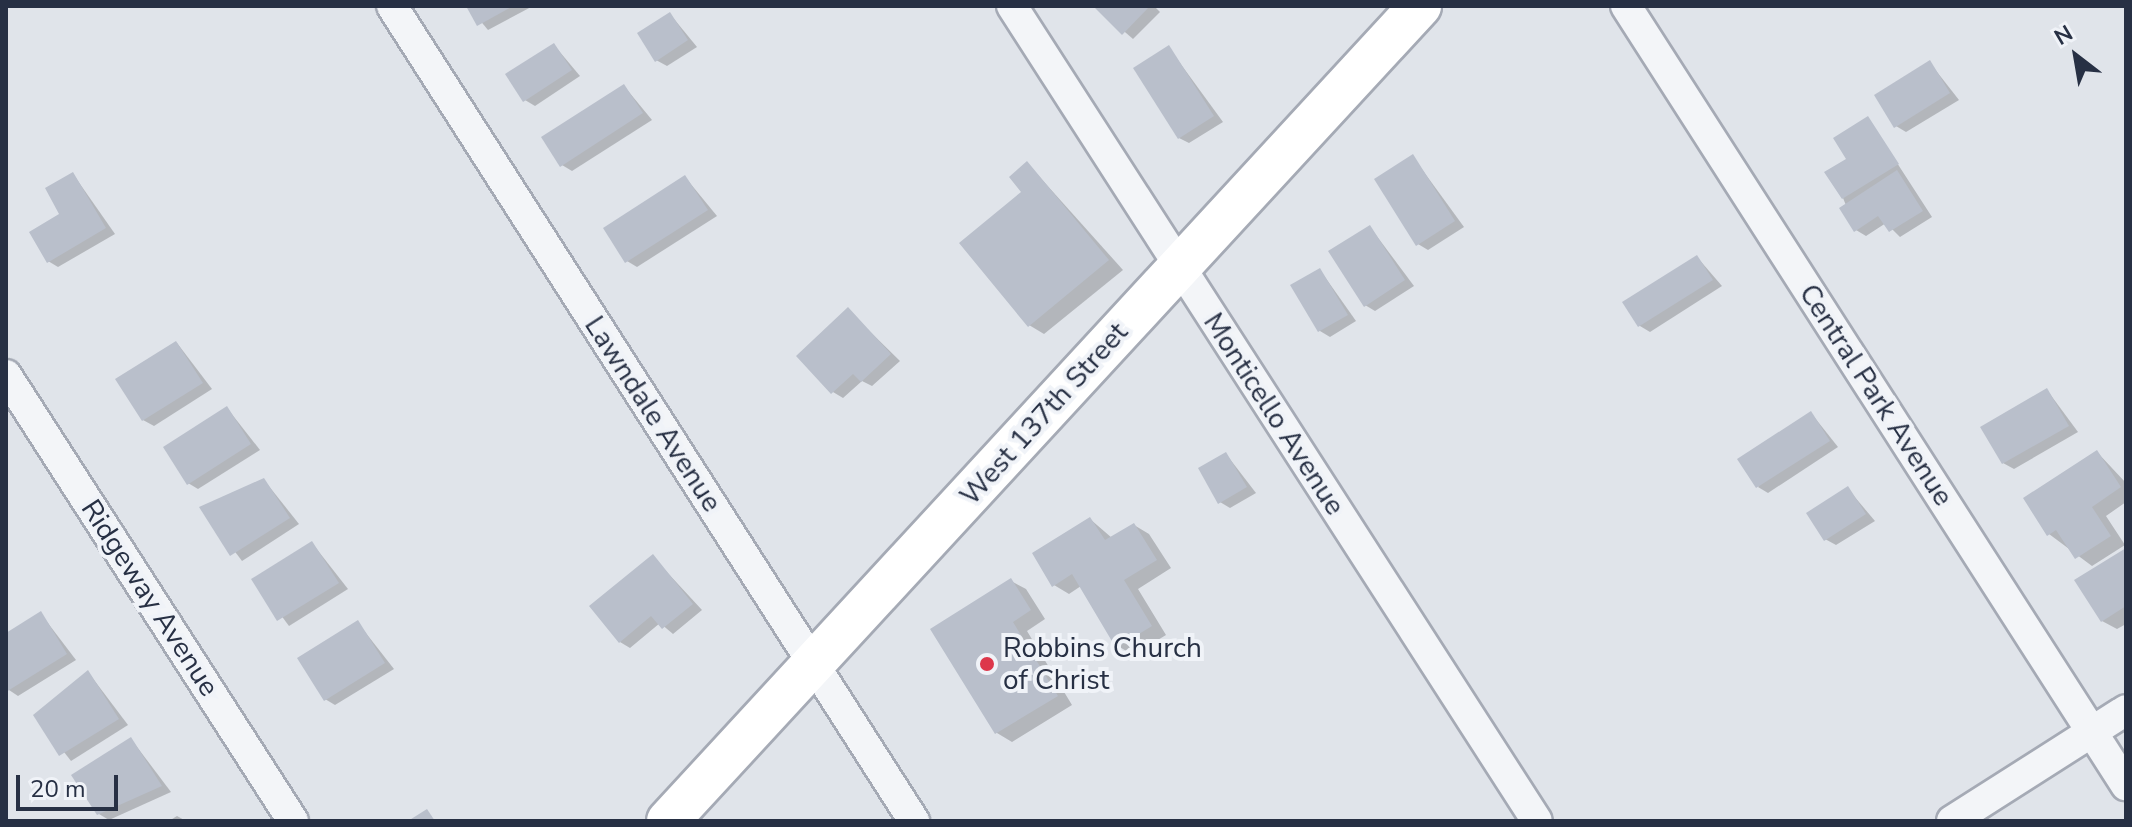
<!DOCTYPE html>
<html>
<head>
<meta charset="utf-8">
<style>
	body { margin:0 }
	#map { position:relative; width:2132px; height:827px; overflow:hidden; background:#e0e4ea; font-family:"Nunito Sans",sans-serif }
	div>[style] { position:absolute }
	.shadow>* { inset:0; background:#0003 }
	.building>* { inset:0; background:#b9bfcb }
	.roads { filter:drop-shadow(2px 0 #a5aab5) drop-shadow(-2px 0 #a5aab5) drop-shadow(0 2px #a5aab5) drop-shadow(0 -2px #a5aab5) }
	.street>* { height:30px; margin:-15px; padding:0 15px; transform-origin:15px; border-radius:15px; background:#f3f5f8 }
	.secondary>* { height:42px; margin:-21px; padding:0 21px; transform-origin:21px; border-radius:21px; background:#fff }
	.dots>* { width:22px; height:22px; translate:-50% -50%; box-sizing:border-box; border:4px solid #f0f3f8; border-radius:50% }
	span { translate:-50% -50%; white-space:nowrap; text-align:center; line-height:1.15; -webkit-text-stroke:8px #f0f3f8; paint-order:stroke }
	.street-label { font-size:28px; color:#273044 }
	.poi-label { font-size:28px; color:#273044 }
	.left { translate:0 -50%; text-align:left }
	.frame { position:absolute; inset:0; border:8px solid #273044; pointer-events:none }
	.north { position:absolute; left:2036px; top:16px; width:80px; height:80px; -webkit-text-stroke:6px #f0f3f8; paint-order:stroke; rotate:329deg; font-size:22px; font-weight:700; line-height:32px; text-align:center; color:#273044 }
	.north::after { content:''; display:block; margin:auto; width:28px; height:36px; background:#273044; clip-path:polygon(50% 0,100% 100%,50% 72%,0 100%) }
	.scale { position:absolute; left:16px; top:775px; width:102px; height:36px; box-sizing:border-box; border:4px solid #273044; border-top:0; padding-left:10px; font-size:24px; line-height:28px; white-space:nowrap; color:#273044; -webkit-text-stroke:6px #f0f3f8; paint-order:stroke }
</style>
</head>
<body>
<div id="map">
	<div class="shadow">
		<i style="clip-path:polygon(468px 6px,533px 6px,488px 30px)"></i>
		<i style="clip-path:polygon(1095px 6px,1154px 6px,1160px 12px,1133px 39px)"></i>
		<i style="clip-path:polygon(670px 14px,697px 47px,667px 66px,656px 60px)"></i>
		<i style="clip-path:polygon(554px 45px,580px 76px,535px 106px,525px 100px)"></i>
		<i style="clip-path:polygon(1169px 48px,1223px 122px,1189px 143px,1179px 138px)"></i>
		<i style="clip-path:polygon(1930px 63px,1959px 100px,1906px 132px,1896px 126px)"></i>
		<i style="clip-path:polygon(624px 86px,652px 120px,572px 171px,562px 165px)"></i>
		<i style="clip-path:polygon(1868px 118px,1932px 217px,1900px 237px,1886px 223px,1866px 236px,1856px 230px,1843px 198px,1849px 160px)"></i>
		<i style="clip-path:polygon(1413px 157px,1464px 227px,1428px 250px,1418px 244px)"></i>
		<i style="clip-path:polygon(1028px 164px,1123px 270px,1044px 334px,1029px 325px)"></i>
		<i style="clip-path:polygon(73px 174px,115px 234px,58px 267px,48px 261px)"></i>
		<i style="clip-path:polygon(685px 177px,717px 216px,637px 267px,627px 261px)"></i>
		<i style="clip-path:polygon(1370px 227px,1414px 286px,1375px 311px,1365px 305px)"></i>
		<i style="clip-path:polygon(1697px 257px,1722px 286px,1650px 332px,1640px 326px,1625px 303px)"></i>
		<i style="clip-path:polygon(1320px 270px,1356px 321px,1330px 337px,1320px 331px)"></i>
		<i style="clip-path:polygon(848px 310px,900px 361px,872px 386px,862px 381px,843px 398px,833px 392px)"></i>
		<i style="clip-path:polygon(177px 343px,212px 389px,154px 426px,143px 420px)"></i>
		<i style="clip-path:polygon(2047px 390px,2078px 432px,2014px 469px,2003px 463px)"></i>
		<i style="clip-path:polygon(227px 408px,260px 450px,198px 489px,188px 483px)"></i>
		<i style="clip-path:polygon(1811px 413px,1838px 447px,1768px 493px,1758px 487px)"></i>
		<i style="clip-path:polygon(2097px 452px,2126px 483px,2126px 502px,2106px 516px,2125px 545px,2092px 566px,2049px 534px)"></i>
		<i style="clip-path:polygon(1226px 454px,1256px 493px,1230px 508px,1220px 502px)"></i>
		<i style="clip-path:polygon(264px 480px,299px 524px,242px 561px,202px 508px)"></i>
		<i style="clip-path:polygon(1848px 489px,1875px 521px,1836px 545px,1825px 539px)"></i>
		<i style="clip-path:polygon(1090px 519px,1112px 538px,1134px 525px,1149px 534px,1171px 568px,1138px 589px,1166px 635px,1133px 655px,1118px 646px,1081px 586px,1069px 594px,1054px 585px)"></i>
		<i style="clip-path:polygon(312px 543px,348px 589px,289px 626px,254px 579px)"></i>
		<i style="clip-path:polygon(2126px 550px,2126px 624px,2117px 629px,2102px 621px)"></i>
		<i style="clip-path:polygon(653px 557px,702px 610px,673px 634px,660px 623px,630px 648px,620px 642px)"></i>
		<i style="clip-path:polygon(1011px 581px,1026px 589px,1045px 619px,1027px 631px,1072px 705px,1012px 742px,997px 733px,933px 629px)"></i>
		<i style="clip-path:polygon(41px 614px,76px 660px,18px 696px,6px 688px,6px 635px)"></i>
		<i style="clip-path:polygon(358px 623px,394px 669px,335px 705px,325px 699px)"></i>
		<i style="clip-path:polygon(88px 672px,128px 725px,71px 761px,36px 716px)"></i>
		<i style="clip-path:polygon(131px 739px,171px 792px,109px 820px,99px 814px)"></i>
		<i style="clip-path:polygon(177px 816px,186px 821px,169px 821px)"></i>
	</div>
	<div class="building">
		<i style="clip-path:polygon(466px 6px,513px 6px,477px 26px)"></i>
		<i style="clip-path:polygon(1093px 6px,1150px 6px,1122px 35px)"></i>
		<i style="clip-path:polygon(670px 12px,688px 40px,655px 62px,637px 33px)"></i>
		<i style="clip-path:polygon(554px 43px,572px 70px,523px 102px,505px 74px)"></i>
		<i style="clip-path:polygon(1169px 45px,1214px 116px,1178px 139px,1133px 68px)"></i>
		<i style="clip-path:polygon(1930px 60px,1950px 93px,1894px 128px,1874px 95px)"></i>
		<i style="clip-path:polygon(624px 84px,643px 113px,560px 167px,541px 137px)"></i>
		<i style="clip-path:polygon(1868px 116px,1899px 164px,1842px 199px,1824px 172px,1846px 159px,1833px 138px)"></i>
		<i style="clip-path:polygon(1413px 154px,1455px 221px,1416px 246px,1374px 179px)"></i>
		<i style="clip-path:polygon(1027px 161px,1109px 260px,1028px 327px,959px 243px,1021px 192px,1009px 177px)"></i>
		<i style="clip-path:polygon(1897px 170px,1923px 211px,1889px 232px,1878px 216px,1854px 232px,1839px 208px)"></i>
		<i style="clip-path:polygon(73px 172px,106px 228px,47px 263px,29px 232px,59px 214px,45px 188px)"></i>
		<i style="clip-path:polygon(685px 175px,708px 210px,625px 263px,603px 228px)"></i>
		<i style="clip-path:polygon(1370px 225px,1405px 280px,1364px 307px,1328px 251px)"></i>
		<i style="clip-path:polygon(1697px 255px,1713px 280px,1638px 327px,1622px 302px)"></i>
		<i style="clip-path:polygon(1320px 268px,1348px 315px,1318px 332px,1290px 285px)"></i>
		<i style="clip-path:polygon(848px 307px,891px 354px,861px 382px,853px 374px,831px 394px,796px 356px)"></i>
		<i style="clip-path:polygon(176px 341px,203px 383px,142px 421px,115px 379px)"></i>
		<i style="clip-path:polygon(2047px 388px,2069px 426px,2002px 464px,1980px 427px)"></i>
		<i style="clip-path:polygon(227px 406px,251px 444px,187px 485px,163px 447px)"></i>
		<i style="clip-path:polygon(1811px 411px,1830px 441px,1756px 488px,1737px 459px)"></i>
		<i style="clip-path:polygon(2097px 450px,2121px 487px,2092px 507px,2111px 536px,2075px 559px,2056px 530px,2047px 536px,2023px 498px)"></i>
		<i style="clip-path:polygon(1226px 452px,1247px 487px,1218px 504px,1198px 468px)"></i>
		<i style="clip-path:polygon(264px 478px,290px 518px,230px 556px,199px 507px)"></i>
		<i style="clip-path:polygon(1848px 486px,1866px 514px,1824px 541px,1806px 513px)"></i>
		<i style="clip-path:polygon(1090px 517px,1105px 540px,1134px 523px,1157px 560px,1124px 580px,1152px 626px,1116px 648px,1072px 574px,1052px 587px,1032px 553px)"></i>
		<i style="clip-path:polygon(312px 541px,339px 583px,277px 621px,251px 579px)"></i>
		<i style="clip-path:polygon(2126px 548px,2126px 606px,2101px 622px,2074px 580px)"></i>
		<i style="clip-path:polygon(653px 554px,693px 604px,662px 629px,651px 616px,619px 643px,589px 606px)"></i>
		<i style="clip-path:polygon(1011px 578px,1031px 610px,1013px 622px,1058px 696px,995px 734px,930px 629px)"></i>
		<i style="clip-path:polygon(41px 611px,67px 654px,6px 692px,6px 633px)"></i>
		<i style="clip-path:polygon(358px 620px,385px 663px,324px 701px,297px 658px)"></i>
		<i style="clip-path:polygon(88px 670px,119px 719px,59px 756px,33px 715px)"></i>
		<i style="clip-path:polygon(131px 737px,162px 786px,97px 815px,71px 775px)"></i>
		<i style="clip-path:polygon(427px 809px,435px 821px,408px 821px)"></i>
	</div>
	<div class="roads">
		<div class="street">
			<i style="left:392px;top:6px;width:968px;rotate:57.36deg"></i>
			<i style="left:1012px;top:6px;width:969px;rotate:57.21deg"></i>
			<i style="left:1626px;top:6px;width:926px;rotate:57.31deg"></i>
			<i style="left:6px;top:375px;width:530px;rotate:57.24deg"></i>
			<i style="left:1952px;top:821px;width:206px;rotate:-32.5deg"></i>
		</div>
		<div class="secondary">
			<i style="left:668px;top:821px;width:1109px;rotate:-47.3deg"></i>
		</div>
	</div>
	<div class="dots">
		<i style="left:987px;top:664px;background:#dd374b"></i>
	</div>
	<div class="street-label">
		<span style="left:1876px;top:395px;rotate:57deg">Central Park Avenue</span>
		<span style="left:653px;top:414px;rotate:57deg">Lawndale Avenue</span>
		<span style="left:1044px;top:414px;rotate:-48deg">West 137th Street</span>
		<span style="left:1274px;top:414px;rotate:57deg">Monticello Avenue</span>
		<span style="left:150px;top:598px;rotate:57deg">Ridgeway Avenue</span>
	</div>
	<div class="poi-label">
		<span class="left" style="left:1003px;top:664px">Robbins Church<br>of Christ</span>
	</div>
	<div class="frame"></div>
	<div class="north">N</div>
	<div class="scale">20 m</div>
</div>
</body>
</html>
